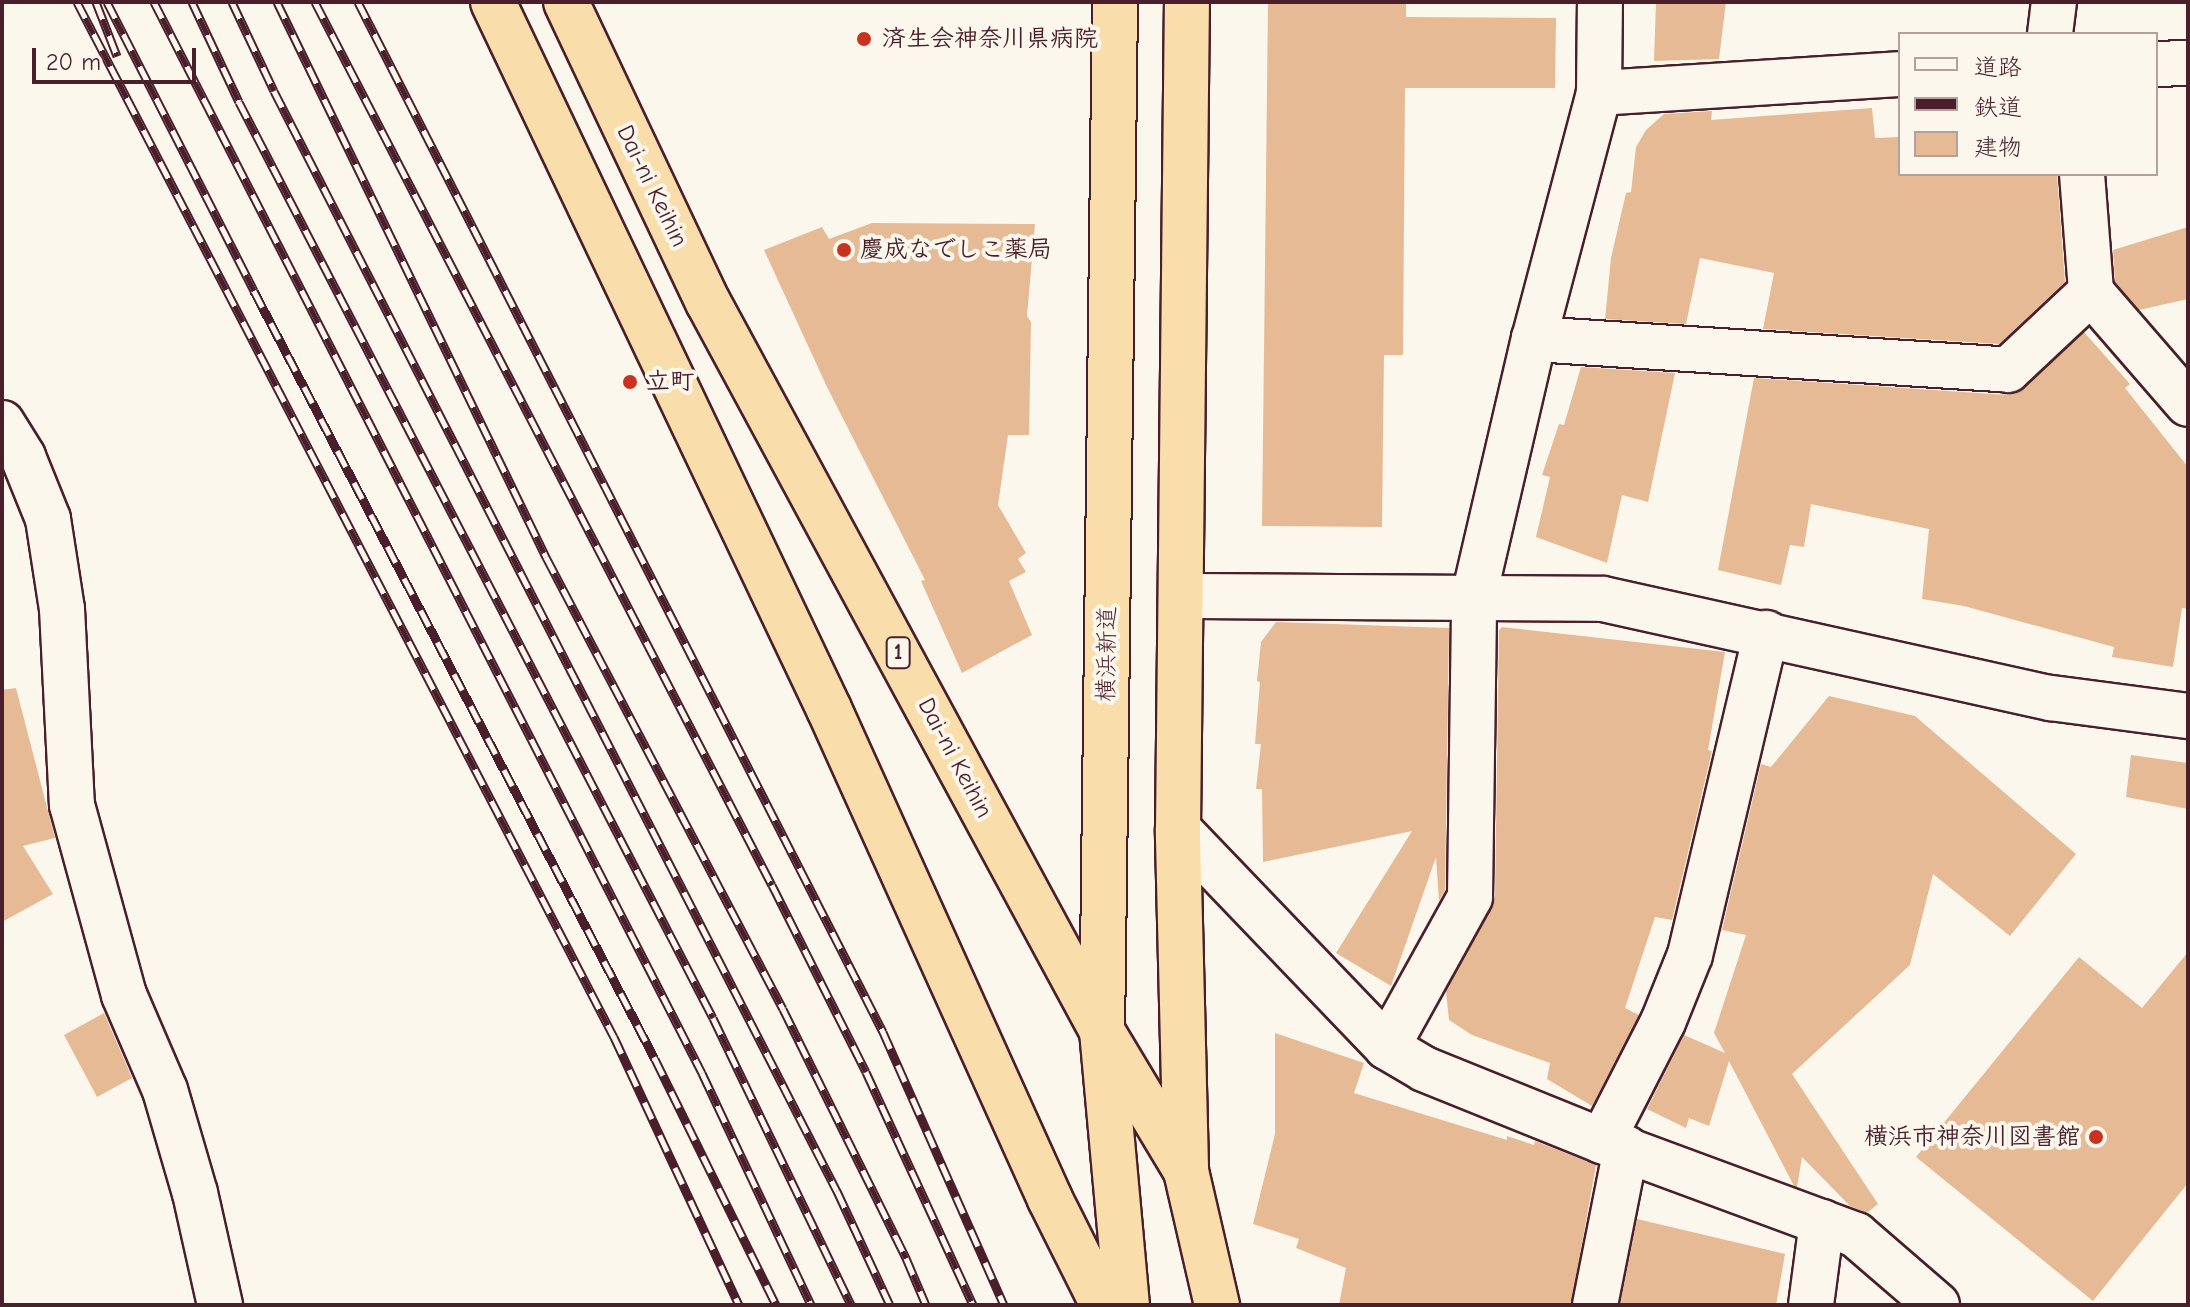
<!DOCTYPE html>
<html>
<head>
<meta charset="utf-8">
<style>
	body { margin:0 }
	#map { position:relative; width:2190px; height:1307px; overflow:hidden; background:#fbf7ec; font-family:"Comic Neue","Klee One",sans-serif }
	div>[style] { position:absolute }
	.building>* { inset:0; background:#e5ba95 }
	.roads { filter:drop-shadow(2px 0 #4a1f2b) drop-shadow(-2px 0 #4a1f2b) drop-shadow(0 2px #4a1f2b) drop-shadow(0 -2px #4a1f2b) }
	.minor>* { height:44px; margin:-22px; padding:0 22px; transform-origin:22px; border-radius:22px; background:#fbf7ec }
	.highway>* { height:44px; margin:-22px; padding:0 22px; transform-origin:22px; border-radius:22px; background:#f9deab }
	.rail>* { height:9px; margin-top:-4.5px; transform-origin:0; background:repeating-linear-gradient(90deg,#fbf7ec 0 18px,#4a1f2b 0 36px); box-sizing:border-box; border-block:2px solid #4a1f2b }
	.dots>* { width:22px; height:22px; translate:-50% -50%; box-sizing:border-box; border:4px solid #fbf7ec; border-radius:50% }
	span { translate:-50% -50%; white-space:nowrap; text-align:center; line-height:1.15; -webkit-text-stroke:8px #fbf7ec; paint-order:stroke }
	.shield-label span { padding:2px 6px; background:#fbf7ec; border:2px solid; border-radius:6px; -webkit-text-stroke-width:0 }
	.shield-label { font-size:22px; color:#4a1f2b; font-weight:700 }
	.poi-label { font-size:24px; color:#4a1f2b; font-weight:700 }
	.left { translate:0 -50%; text-align:left }
	.right { translate:-100% -50%; text-align:right }
	.street-label { font-size:24px; color:#4a1f2b }
	.frame { position:absolute; inset:0; border:4px solid #4a1f2b; pointer-events:none }
	.legend { position:absolute; left:1898px; top:32px; width:260px; height:144px; box-sizing:border-box; background:#fbf7ec; border:2px solid #b4a19f; margin:0; padding:10px 14px; list-style:none; font-size:24px; color:#4a1f2b }
	.legend li { display:flex; align-items:center; gap:16px; height:40px }
	.legend b { width:40px; border:2px solid #b4a19f }
	.scale { position:absolute; left:32px; top:48px; width:164px; height:36px; box-sizing:border-box; border:4px solid #4a1f2b; border-top:0; padding-left:10px; font-size:24px; line-height:28px; white-space:nowrap; color:#4a1f2b; -webkit-text-stroke:6px #fbf7ec; paint-order:stroke }
</style>
</head>
<body>
<div id="map">
	<div class="building">
		<i style="clip-path:polygon(1268px 2px,1406px 2px,1406px 17px,1556px 18px,1555px 88px,1405px 88px,1403px 355px,1384px 355px,1382px 527px,1262px 526px)"></i>
		<i style="clip-path:polygon(1656px 2px,1726px 2px,1719px 59px,1654px 61px)"></i>
		<i style="clip-path:polygon(1872px 108px,1875px 138px,1900px 137px,1900px 174px,2057px 174px,2065px 282px,1999px 344px,1763px 329px,1774px 273px,1700px 258px,1686px 324px,1605px 319px,1611px 258px,1626px 193px,1631px 192px,1636px 147px,1646px 130px,1664px 114px,1712px 111px,1711px 120px)"></i>
		<i style="clip-path:polygon(872px 223px,1035px 224px,1027px 316px,1031px 322px,1029px 435px,1008px 435px,998px 505px,1026px 553px,1018px 559px,1026px 572px,1009px 581px,1032px 635px,962px 673px,921px 581px,925px 580px,827px 387px,764px 250px,822px 227px,829px 239px)"></i>
		<i style="clip-path:polygon(2188px 227px,2188px 299px,2139px 310px,2115px 282px,2113px 250px)"></i>
		<i style="clip-path:polygon(2084px 332px,2130px 384px,2125px 388px,2188px 467px,2188px 609px,2182px 608px,2173px 667px,2112px 657px,2114px 647px,1964px 606px,1922px 599px,1929px 529px,1811px 504px,1804px 547px,1790px 545px,1781px 585px,1718px 570px,1754px 378px,2007px 395px,2025px 388px)"></i>
		<i style="clip-path:polygon(1581px 367px,1675px 373px,1648px 502px,1622px 495px,1607px 563px,1536px 537px,1550px 477px,1542px 475px,1559px 424px,1564px 425px)"></i>
		<i style="clip-path:polygon(1276px 622px,1449px 628px,1445px 890px,1439px 901px,1436px 857px,1391px 986px,1336px 953px,1412px 831px,1263px 862px,1262px 789px,1256px 789px,1261px 744px,1255px 744px,1260px 682px,1257px 681px,1261px 642px)"></i>
		<i style="clip-path:polygon(1502px 627px,1725px 652px,1708px 750px,1712px 751px,1672px 920px,1655px 917px,1625px 1008px,1639px 1015px,1592px 1106px,1547px 1079px,1550px 1063px,1472px 1035px,1449px 1020px,1446px 991px,1495px 897px,1499px 630px)"></i>
		<i style="clip-path:polygon(16px 688px,55px 838px,23px 846px,53px 894px,2px 922px,2px 690px)"></i>
		<i style="clip-path:polygon(1829px 696px,1915px 716px,2076px 854px,2010px 936px,1933px 874px,1910px 965px,1792px 1074px,1878px 1204px,1867px 1213px,1850px 1206px,1802px 1157px,1797px 1187px,1794px 1186px,1729px 1061px,1709px 1126px,1689px 1118px,1686px 1128px,1647px 1109px,1684px 1035px,1725px 1053px,1714px 1033px,1746px 935px,1722px 930px,1761px 764px,1771px 767px)"></i>
		<i style="clip-path:polygon(2131px 755px,2188px 763px,2188px 809px,2126px 797px)"></i>
		<i style="clip-path:polygon(2188px 952px,2188px 1183px,2093px 1301px,1916px 1157px,2079px 957px,2142px 1008px)"></i>
		<i style="clip-path:polygon(104px 1013px,132px 1078px,97px 1097px,64px 1035px)"></i>
		<i style="clip-path:polygon(1275px 1033px,1364px 1063px,1354px 1093px,1507px 1140px,1507px 1136px,1534px 1145px,1535px 1141px,1596px 1165px,1571px 1305px,1339px 1305px,1346px 1268px,1296px 1248px,1299px 1239px,1253px 1224px,1275px 1134px)"></i>
		<i style="clip-path:polygon(1637px 1219px,1785px 1254px,1776px 1305px,1620px 1305px)"></i>
	</div>
	<div class="roads">
		<div class="minor">
			<i style="left:2050px;top:34px;width:32px;rotate:-83deg"></i>
			<i style="left:2156px;top:64px;width:32px;rotate:-2deg"></i>
			<i style="left:1599px;top:93px;width:302px;rotate:-3.6deg"></i>
			<i style="left:2082px;top:174px;width:118px;rotate:85.6deg"></i>
			<i style="left:2091px;top:292px;width:148px;rotate:49.1deg"></i>
			<i style="left:1534px;top:339px;width:475px;rotate:3.7deg"></i>
			<i style="left:2008px;top:370px;width:114px;rotate:-43.2deg"></i>
			<i style="left:2px;top:423px;width:40px;rotate:58deg"></i>
			<i style="left:23px;top:457px;width:67px;rotate:68deg"></i>
			<i style="left:48px;top:519px;width:91px;rotate:81.2deg"></i>
			<i style="left:62px;top:609px;width:196px;rotate:87.1deg"></i>
			<i style="left:72px;top:805px;width:197px;rotate:74.7deg"></i>
			<i style="left:124px;top:995px;width:103px;rotate:66.7deg"></i>
			<i style="left:165px;top:1090px;width:107px;rotate:73.8deg"></i>
			<i style="left:195px;top:1193px;width:115px;rotate:77.4deg"></i>
			<i style="left:1181px;top:596px;width:422px;rotate:0.4deg"></i>
			<i style="left:1603px;top:599px;width:459px;rotate:12.5deg"></i>
			<i style="left:2051px;top:698px;width:138px;rotate:7.5deg"></i>
			<i style="left:1178px;top:829px;width:302px;rotate:46.2deg"></i>
			<i style="left:1387px;top:1047px;width:43px;rotate:30.7deg"></i>
			<i style="left:1424px;top:1069px;width:192px;rotate:22deg"></i>
			<i style="left:1602px;top:1141px;width:271px;rotate:20.3deg"></i>
			<i style="left:1856px;top:1235px;width:107px;rotate:40.8deg"></i>
			<i style="left:1387px;top:1047px;width:171px;rotate:-61deg"></i>
			<i style="left:1470px;top:897px;width:301px;rotate:-89.2deg"></i>
			<i style="left:1474px;top:596px;width:264px;rotate:-76.9deg"></i>
			<i style="left:1534px;top:339px;width:254px;rotate:-75.2deg"></i>
			<i style="left:1599px;top:93px;width:91px;rotate:-89.4deg"></i>
			<i style="left:1602px;top:1141px;width:134px;rotate:-62.9deg"></i>
			<i style="left:1663px;top:1022px;width:72px;rotate:-68.1deg"></i>
			<i style="left:1690px;top:955px;width:331px;rotate:-76.7deg"></i>
			<i style="left:1595px;top:1305px;width:160px;rotate:-78.8deg"></i>
			<i style="left:1811px;top:1305px;width:84px;rotate:-82.5deg"></i>
		</div>
		<div class="highway">
			<i style="left:493px;top:2px;width:783px;rotate:64.58deg"></i>
			<i style="left:829px;top:709px;width:538px;rotate:65.72deg"></i>
			<i style="left:1050px;top:1199px;width:119px;rotate:63.4deg"></i>
			<i style="left:566px;top:2px;width:332px;rotate:64.7deg"></i>
			<i style="left:708px;top:302px;width:829px;rotate:61.61deg"></i>
			<i style="left:1102px;top:1031px;width:163px;rotate:59deg"></i>
			<i style="left:1186px;top:1171px;width:138px;rotate:77deg"></i>
			<i style="left:1115px;top:2px;width:1029px;rotate:90.72deg"></i>
			<i style="left:1102px;top:1031px;width:275px;rotate:84.8deg"></i>
			<i style="left:1186px;top:1167px;width:338px;rotate:-91.4deg"></i>
			<i style="left:1178px;top:829px;width:827px;rotate:-89.38deg"></i>
		</div>
	</div>
	<div class="rail">
		<i style="left:77px;top:2px;width:1166px;rotate:62.58deg"></i>
		<i style="left:614px;top:1037px;width:296px;rotate:65deg"></i>
		<i style="left:96px;top:2px;width:58px;rotate:68.7deg"></i>
		<i style="left:107px;top:2px;width:324px;rotate:63deg"></i>
		<i style="left:254px;top:291px;width:866px;rotate:62.43deg"></i>
		<i style="left:655px;top:1059px;width:274px;rotate:63.8deg"></i>
		<i style="left:154px;top:2px;width:1203px;rotate:62.9deg"></i>
		<i style="left:702px;top:1073px;width:256px;rotate:64.8deg"></i>
		<i style="left:192px;top:2px;width:110px;rotate:64.8deg"></i>
		<i style="left:239px;top:102px;width:1031px;rotate:62.64deg"></i>
		<i style="left:713px;top:1018px;width:318px;rotate:64.3deg"></i>
		<i style="left:232px;top:2px;width:98px;rotate:64.7deg"></i>
		<i style="left:274px;top:91px;width:1236px;rotate:62.9deg"></i>
		<i style="left:837px;top:1191px;width:126px;rotate:65.1deg"></i>
		<i style="left:277px;top:2px;width:617px;rotate:64.14deg"></i>
		<i style="left:546px;top:557px;width:510px;rotate:62.33deg"></i>
		<i style="left:783px;top:1009px;width:278px;rotate:63.7deg"></i>
		<i style="left:906px;top:1258px;width:51px;rotate:66.9deg"></i>
		<i style="left:315px;top:2px;width:994px;rotate:62.64deg"></i>
		<i style="left:772px;top:885px;width:209px;rotate:63.3deg"></i>
		<i style="left:866px;top:1072px;width:256px;rotate:65.3deg"></i>
		<i style="left:358px;top:2px;width:1156px;rotate:62.99deg"></i>
		<i style="left:883px;top:1032px;width:299px;rotate:66.1deg"></i>
	</div>
	<div class="dots">
		<i style="left:864px;top:39px;background:#c8321e"></i>
		<i style="left:844px;top:250px;background:#c8321e"></i>
		<i style="left:630px;top:382px;background:#c8321e"></i>
		<i style="left:2096px;top:1137px;background:#c8321e"></i>
	</div>
	<div class="shield-label">
		<span style="left:898px;top:653px">1</span>
	</div>
	<div class="poi-label">
		<span class="left" style="left:882px;top:39px">済生会神奈川県病院</span>
		<span class="left" style="left:860px;top:250px">慶成なでしこ薬局</span>
		<span class="left" style="left:646px;top:382px">立町</span>
		<span class="right" style="left:2080px;top:1137px">横浜市神奈川図書館</span>
	</div>
	<div class="street-label">
		<span style="left:652px;top:186px;rotate:64deg">Dai-ni Keihin</span>
		<span style="left:1107px;top:654px;rotate:-89deg">横浜新道</span>
		<span style="left:955px;top:758px;rotate:62deg">Dai-ni Keihin</span>
	</div>
	<div class="frame"></div>
	<ul class="legend">
	<li><b style="height:10px;background:#fbf7ec"></b>道路</li>
	<li><b style="height:10px;background:#4a1f2b"></b>鉄道</li>
	<li><b style="height:22px;background:#e5ba95"></b>建物</li>
	</ul>
	<div class="scale">20 m</div>
</div>
</body>
</html>
